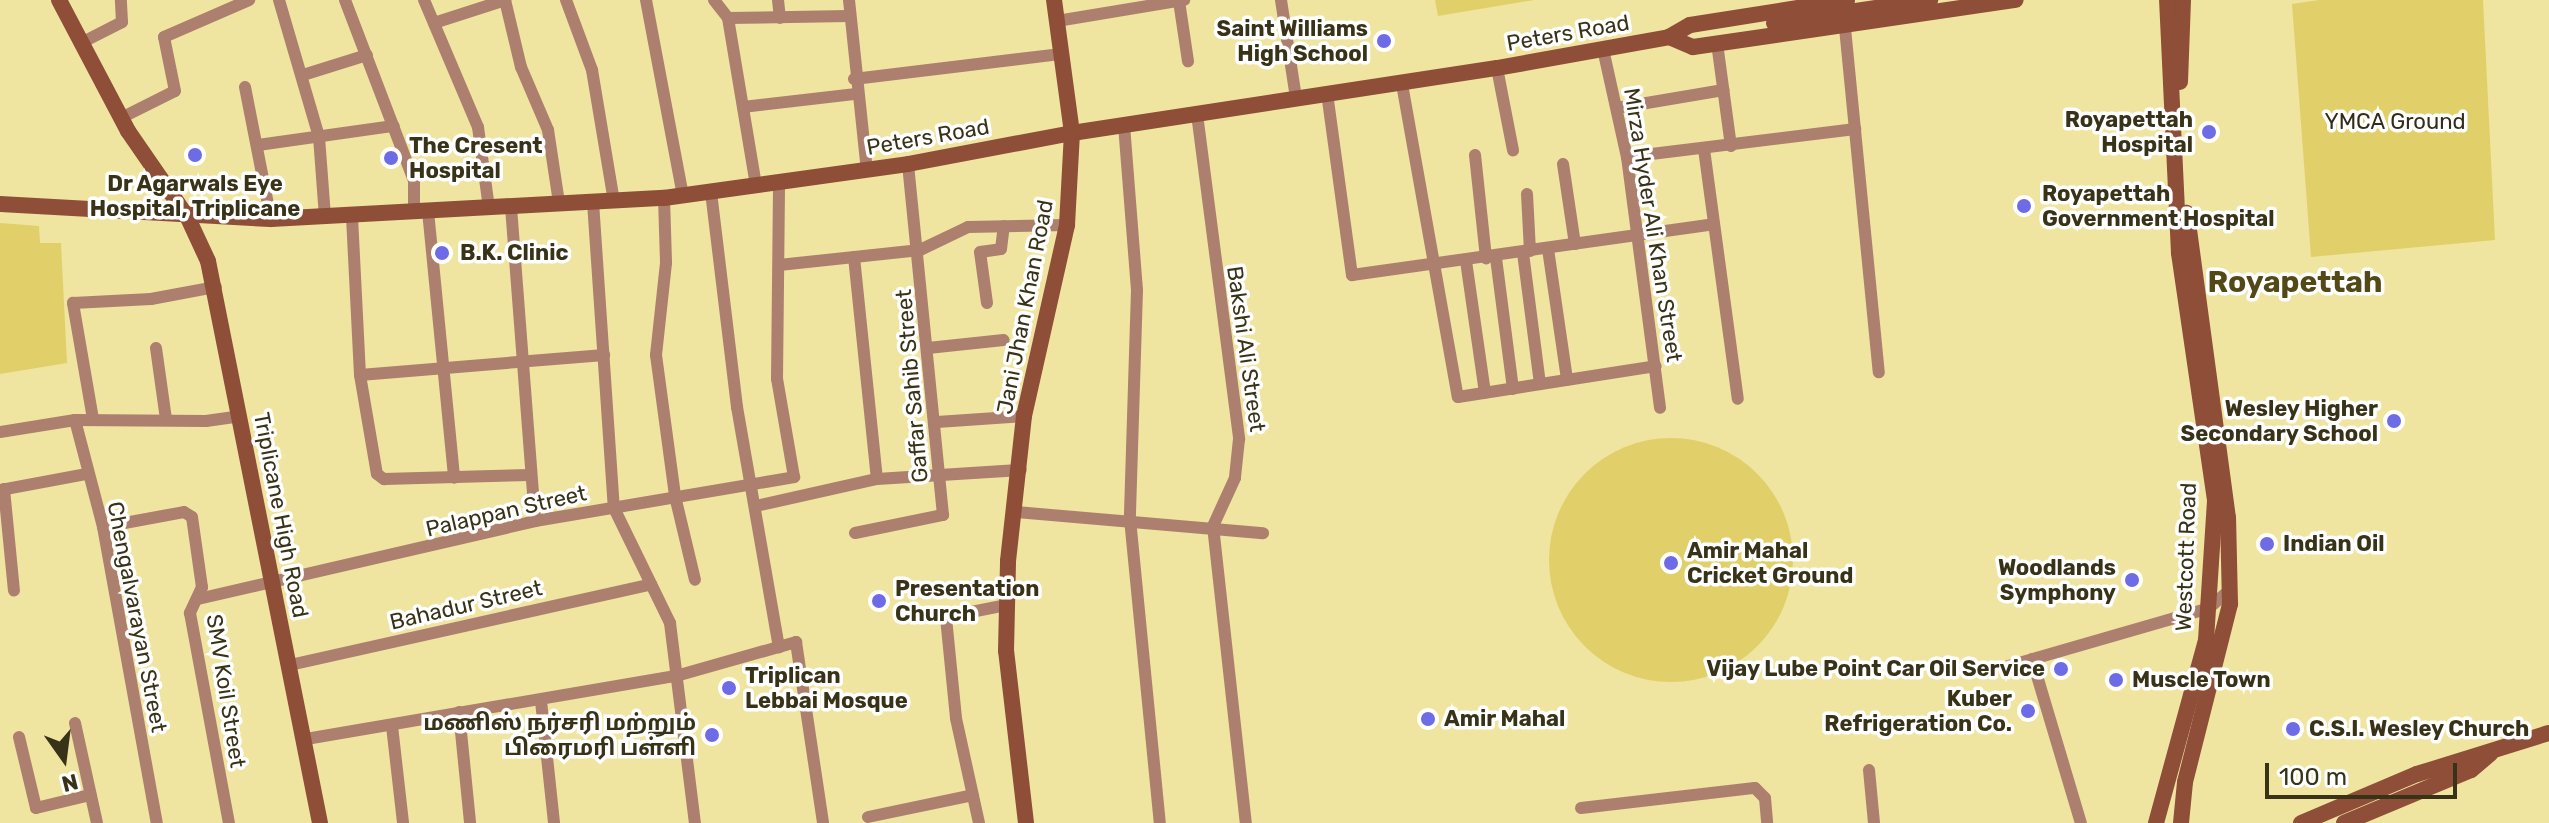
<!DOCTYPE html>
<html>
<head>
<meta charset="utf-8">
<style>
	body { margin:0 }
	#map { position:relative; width:2549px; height:823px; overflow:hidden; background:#f0e4a1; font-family:Rubik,"Noto Sans Tamil",sans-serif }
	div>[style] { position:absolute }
	.green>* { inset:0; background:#e1d069 }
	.round { border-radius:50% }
	.street>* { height:12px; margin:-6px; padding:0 6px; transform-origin:6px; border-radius:6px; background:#ad7f6f }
	.secondary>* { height:16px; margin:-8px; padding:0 8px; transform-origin:8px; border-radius:8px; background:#8e4e38 }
	.dots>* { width:22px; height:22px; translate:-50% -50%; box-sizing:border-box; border:4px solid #fff; border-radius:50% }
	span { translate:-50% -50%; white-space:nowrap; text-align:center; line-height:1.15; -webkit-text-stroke:7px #fff; paint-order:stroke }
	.poi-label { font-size:22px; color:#383318; font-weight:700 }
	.right { translate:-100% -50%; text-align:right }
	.left { translate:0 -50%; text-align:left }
	.street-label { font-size:22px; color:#383318 }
	.park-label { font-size:22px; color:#312d19 }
	.district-label { font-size:30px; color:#524917; font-weight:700 }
	.north { position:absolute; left:24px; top:719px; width:80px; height:80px; -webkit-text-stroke:6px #fff; paint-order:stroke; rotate:166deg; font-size:22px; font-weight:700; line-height:32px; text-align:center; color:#383318 }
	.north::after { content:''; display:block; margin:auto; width:28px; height:36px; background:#383318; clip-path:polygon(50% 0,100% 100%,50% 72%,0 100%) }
	.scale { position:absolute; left:2265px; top:763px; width:192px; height:36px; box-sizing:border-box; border:4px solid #383318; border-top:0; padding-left:10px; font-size:24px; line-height:28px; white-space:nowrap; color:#383318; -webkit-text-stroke:6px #fff; paint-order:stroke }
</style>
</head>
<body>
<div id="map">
	<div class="green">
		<i style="clip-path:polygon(1435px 0,1534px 0,1438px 16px)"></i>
		<i style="clip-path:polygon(2319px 0,2483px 0,2495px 240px,2311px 257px,2292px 4px)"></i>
		<i style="clip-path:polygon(0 223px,39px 226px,40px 243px,61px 243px,67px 363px,0 374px)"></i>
		<i class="round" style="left:1549px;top:438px;width:244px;height:244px"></i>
	</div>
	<div class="street">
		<i style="left:279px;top:0;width:143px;rotate:73.7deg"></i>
		<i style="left:319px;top:137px;width:80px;rotate:85.7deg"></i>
		<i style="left:345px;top:0;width:194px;rotate:69.1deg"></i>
		<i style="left:414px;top:181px;width:30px;rotate:90deg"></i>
		<i style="left:424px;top:0;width:138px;rotate:67deg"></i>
		<i style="left:478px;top:127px;width:82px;rotate:82.3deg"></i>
		<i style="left:505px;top:0;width:69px;rotate:76.6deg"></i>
		<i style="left:521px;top:67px;width:69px;rotate:66.8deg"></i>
		<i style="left:548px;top:130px;width:74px;rotate:81.4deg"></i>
		<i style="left:566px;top:0;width:75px;rotate:69.6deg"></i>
		<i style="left:592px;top:70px;width:133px;rotate:80.5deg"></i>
		<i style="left:646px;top:0;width:198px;rotate:79.3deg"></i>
		<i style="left:714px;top:0;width:23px;rotate:52deg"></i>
		<i style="left:728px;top:18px;width:170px;rotate:80.5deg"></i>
		<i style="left:778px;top:0;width:18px;rotate:84deg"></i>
		<i style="left:849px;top:0;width:171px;rotate:84deg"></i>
		<i style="left:1281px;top:0;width:99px;rotate:81.3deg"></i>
		<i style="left:1179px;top:1px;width:61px;rotate:81.5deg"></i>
		<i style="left:728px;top:18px;width:121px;rotate:-0.9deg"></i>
		<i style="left:1057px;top:21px;width:129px;rotate:-9.4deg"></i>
		<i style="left:434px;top:23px;width:75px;rotate:-17.9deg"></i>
		<i style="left:1845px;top:28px;width:346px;rotate:84.4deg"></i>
		<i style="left:81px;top:43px;width:46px;rotate:-27.1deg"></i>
		<i style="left:122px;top:22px;width:22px;rotate:-93deg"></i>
		<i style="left:1717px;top:43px;width:104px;rotate:82.3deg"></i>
		<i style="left:1603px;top:49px;width:111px;rotate:77.5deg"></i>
		<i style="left:1627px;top:157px;width:253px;rotate:82.5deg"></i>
		<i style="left:1497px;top:68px;width:84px;rotate:79deg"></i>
		<i style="left:303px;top:75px;width:67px;rotate:-17.4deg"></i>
		<i style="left:854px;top:79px;width:209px;rotate:-6.9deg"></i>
		<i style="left:1402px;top:84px;width:318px;rotate:79.9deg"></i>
		<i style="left:1458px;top:397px;width:200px;rotate:-8.9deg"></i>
		<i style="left:245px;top:87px;width:135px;rotate:78.9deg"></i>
		<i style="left:1327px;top:93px;width:184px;rotate:82.2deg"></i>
		<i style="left:1352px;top:275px;width:365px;rotate:-8deg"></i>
		<i style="left:743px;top:107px;width:114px;rotate:-6.6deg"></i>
		<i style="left:1617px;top:108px;width:108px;rotate:-9.6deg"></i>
		<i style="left:1197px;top:114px;width:328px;rotate:82.6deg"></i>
		<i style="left:1239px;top:439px;width:39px;rotate:96deg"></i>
		<i style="left:1235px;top:478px;width:53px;rotate:114.6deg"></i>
		<i style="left:1213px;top:526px;width:299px;rotate:83.7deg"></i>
		<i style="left:121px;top:118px;width:60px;rotate:-26.6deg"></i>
		<i style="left:175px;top:91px;width:55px;rotate:-101.5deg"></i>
		<i style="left:164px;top:37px;width:93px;rotate:-23.5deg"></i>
		<i style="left:1124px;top:125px;width:166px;rotate:85.5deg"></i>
		<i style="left:1137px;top:290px;width:229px;rotate:91.8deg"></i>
		<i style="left:1130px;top:519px;width:305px;rotate:84.4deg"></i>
		<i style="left:258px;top:145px;width:137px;rotate:-8deg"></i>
		<i style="left:1704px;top:149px;width:252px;rotate:82.3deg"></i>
		<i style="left:1475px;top:155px;width:104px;rotate:83.9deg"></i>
		<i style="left:1627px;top:157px;width:230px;rotate:-7deg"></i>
		<i style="left:1563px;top:164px;width:81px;rotate:81.5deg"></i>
		<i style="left:711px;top:192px;width:217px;rotate:83.1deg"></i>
		<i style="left:737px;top:407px;width:244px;rotate:80.1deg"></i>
		<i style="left:1527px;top:194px;width:57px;rotate:87deg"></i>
		<i style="left:664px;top:198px;width:65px;rotate:88.2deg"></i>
		<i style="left:666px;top:263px;width:93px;rotate:96.2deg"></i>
		<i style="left:656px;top:355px;width:142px;rotate:82.3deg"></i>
		<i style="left:675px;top:496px;width:86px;rotate:76.6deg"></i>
		<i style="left:593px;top:202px;width:307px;rotate:86.1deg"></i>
		<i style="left:614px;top:508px;width:128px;rotate:64deg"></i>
		<i style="left:670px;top:623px;width:202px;rotate:82.9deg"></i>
		<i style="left:511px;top:207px;width:315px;rotate:85.6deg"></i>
		<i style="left:428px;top:211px;width:268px;rotate:84.4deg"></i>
		<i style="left:352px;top:217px;width:158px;rotate:87.1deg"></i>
		<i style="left:360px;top:375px;width:100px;rotate:80.3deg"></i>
		<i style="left:377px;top:474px;width:9px;rotate:36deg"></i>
		<i style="left:384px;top:479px;width:146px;rotate:-1.6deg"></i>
		<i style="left:1548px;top:249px;width:132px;rotate:81.7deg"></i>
		<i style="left:1523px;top:253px;width:132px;rotate:82.6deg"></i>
		<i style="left:854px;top:257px;width:223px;rotate:84.1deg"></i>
		<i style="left:1496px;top:258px;width:132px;rotate:82.6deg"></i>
		<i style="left:1466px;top:261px;width:133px;rotate:81.8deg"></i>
		<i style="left:779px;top:265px;width:142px;rotate:-6.1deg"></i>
		<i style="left:920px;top:250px;width:53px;rotate:-25.6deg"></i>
		<i style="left:968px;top:227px;width:99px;rotate:-1.2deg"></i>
		<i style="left:987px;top:303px;width:51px;rotate:-97.8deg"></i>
		<i style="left:980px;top:252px;width:21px;rotate:-8deg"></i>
		<i style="left:1001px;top:249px;width:23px;rotate:-83deg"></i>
		<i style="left:156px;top:348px;width:72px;rotate:82deg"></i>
		<i style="left:928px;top:348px;width:76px;rotate:-6deg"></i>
		<i style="left:360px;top:375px;width:245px;rotate:-4.7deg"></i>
		<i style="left:93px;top:419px;width:118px;rotate:-99.8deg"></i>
		<i style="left:73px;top:303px;width:78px;rotate:-2.9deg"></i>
		<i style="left:151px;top:299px;width:66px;rotate:-10.5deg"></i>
		<i style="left:75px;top:420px;width:111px;rotate:75.3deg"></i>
		<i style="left:103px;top:527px;width:301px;rotate:79.7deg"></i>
		<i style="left:937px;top:422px;width:87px;rotate:-3.9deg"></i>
		<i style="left:0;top:432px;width:76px;rotate:-9.1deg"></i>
		<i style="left:75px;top:420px;width:131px;rotate:0.4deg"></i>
		<i style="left:206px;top:421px;width:34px;rotate:-8deg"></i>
		<i style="left:4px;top:489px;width:102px;rotate:84.4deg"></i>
		<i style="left:0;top:490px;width:87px;rotate:-10.5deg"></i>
		<i style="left:756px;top:506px;width:124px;rotate:-12.6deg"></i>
		<i style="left:877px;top:479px;width:144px;rotate:-3.6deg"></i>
		<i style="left:1016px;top:512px;width:248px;rotate:4.9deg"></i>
		<i style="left:103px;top:527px;width:82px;rotate:-10.5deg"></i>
		<i style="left:184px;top:512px;width:9px;rotate:32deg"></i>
		<i style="left:192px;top:517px;width:71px;rotate:81.9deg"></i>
		<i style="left:202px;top:587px;width:29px;rotate:115deg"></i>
		<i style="left:190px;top:613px;width:214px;rotate:79.5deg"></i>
		<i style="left:855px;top:533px;width:90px;rotate:-11.6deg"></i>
		<i style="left:943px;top:515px;width:353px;rotate:-95.7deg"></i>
		<i style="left:198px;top:599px;width:346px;rotate:-13deg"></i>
		<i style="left:535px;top:521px;width:263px;rotate:-9.6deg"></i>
		<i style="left:794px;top:477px;width:99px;rotate:-99.8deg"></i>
		<i style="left:777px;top:379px;width:196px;rotate:-89.4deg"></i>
		<i style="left:2032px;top:659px;width:171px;rotate:73.4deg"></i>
		<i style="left:290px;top:665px;width:370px;rotate:-12.6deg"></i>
		<i style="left:2005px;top:667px;width:212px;rotate:-16.1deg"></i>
		<i style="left:2209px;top:608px;width:28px;rotate:-41deg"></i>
		<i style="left:541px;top:701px;width:123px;rotate:83.9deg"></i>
		<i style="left:459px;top:712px;width:112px;rotate:84.3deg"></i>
		<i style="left:75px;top:723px;width:102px;rotate:77.6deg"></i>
		<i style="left:392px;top:726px;width:98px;rotate:83.5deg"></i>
		<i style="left:19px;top:737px;width:73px;rotate:76.5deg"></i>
		<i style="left:36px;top:808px;width:56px;rotate:-13.5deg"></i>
		<i style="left:306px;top:739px;width:375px;rotate:-9.7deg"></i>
		<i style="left:676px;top:676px;width:125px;rotate:-15.8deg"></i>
		<i style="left:796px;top:642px;width:183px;rotate:81.5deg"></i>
		<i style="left:1869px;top:770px;width:53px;rotate:84.6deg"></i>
		<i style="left:1581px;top:808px;width:175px;rotate:-6.6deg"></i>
		<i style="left:1755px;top:788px;width:14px;rotate:45deg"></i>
		<i style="left:1765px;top:798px;width:25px;rotate:85deg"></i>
		<i style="left:868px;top:817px;width:107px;rotate:-11.8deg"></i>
		<i style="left:979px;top:823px;width:107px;rotate:-102.4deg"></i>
		<i style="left:956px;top:718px;width:101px;rotate:-95.7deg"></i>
		<i style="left:946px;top:617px;width:61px;rotate:-11.3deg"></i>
	</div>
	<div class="secondary">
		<i style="left:59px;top:0;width:148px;rotate:62.2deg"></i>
		<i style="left:128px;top:131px;width:106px;rotate:55.4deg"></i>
		<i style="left:188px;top:218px;width:47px;rotate:65.1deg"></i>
		<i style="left:208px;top:261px;width:573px;rotate:78.73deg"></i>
		<i style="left:1774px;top:23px;width:158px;rotate:-8.4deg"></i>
		<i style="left:1669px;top:37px;width:26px;rotate:23deg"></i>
		<i style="left:1693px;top:47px;width:326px;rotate:-8.3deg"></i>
		<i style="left:2180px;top:82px;width:82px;rotate:-87.9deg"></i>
		<i style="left:0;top:204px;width:271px;rotate:3.2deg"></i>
		<i style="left:271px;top:219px;width:394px;rotate:-3.1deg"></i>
		<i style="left:664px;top:198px;width:246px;rotate:-7.9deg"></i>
		<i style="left:908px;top:164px;width:167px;rotate:-10.7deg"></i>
		<i style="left:1072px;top:133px;width:430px;rotate:-8.7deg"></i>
		<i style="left:1497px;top:68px;width:175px;rotate:-10.2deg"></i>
		<i style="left:1669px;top:37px;width:24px;rotate:-30deg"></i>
		<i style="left:1690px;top:25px;width:159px;rotate:-9deg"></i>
		<i style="left:1026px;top:823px;width:173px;rotate:-96.6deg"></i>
		<i style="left:1006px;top:651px;width:90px;rotate:-88.7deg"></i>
		<i style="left:1008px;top:561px;width:146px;rotate:-83.7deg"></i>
		<i style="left:1024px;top:416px;width:196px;rotate:-77.3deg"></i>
		<i style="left:1067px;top:225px;width:92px;rotate:-86.9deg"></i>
		<i style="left:1072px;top:133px;width:134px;rotate:-97.7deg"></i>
		<i style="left:2156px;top:823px;width:190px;rotate:-74.7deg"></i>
		<i style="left:2206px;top:640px;width:140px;rotate:-86.3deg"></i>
		<i style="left:2215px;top:500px;width:250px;rotate:-98.3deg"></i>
		<i style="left:2179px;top:253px;width:253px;rotate:-92.7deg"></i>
		<i style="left:2181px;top:823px;width:41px;rotate:-84.4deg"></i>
		<i style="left:2185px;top:782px;width:184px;rotate:-75.8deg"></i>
		<i style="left:2230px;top:604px;width:86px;rotate:-91.3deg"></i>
		<i style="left:2228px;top:518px;width:308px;rotate:-97.7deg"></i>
		<i style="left:2301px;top:823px;width:126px;rotate:-22.9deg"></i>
		<i style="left:2417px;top:774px;width:138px;rotate:-17.3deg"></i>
		<i style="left:2344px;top:823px;width:138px;rotate:-22.7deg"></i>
		<i style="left:2471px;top:770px;width:25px;rotate:-40deg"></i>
	</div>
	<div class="dots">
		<i style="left:1384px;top:41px;background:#6d6be5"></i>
		<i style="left:2209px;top:132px;background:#6d6be5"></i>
		<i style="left:195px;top:155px;background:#6d6be5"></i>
		<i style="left:391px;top:158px;background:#6d6be5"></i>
		<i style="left:2024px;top:206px;background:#6d6be5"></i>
		<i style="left:442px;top:253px;background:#6d6be5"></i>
		<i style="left:2394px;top:421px;background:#6d6be5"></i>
		<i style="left:2267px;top:544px;background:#6d6be5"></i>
		<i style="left:1671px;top:563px;background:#6d6be5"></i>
		<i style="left:2132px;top:580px;background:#6d6be5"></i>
		<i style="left:879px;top:601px;background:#6d6be5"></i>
		<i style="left:2061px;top:669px;background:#6d6be5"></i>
		<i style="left:2116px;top:680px;background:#6d6be5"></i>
		<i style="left:729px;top:688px;background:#6d6be5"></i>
		<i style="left:2028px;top:711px;background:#6d6be5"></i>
		<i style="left:1428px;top:719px;background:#6d6be5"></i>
		<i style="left:2293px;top:729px;background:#6d6be5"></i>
		<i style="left:712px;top:735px;background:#6d6be5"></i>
	</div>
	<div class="poi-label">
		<span class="right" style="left:1368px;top:41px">Saint Williams<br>High School</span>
		<span class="right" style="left:2193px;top:132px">Royapettah<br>Hospital</span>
		<span class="left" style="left:409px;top:158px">The Cresent<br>Hospital</span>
		<span style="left:195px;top:196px">Dr Agarwals Eye<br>Hospital, Triplicane</span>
		<span class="left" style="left:2042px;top:206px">Royapettah<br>Government Hospital</span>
		<span class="left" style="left:460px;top:253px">B.K. Clinic</span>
		<span class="right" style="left:2378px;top:421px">Wesley Higher<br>Secondary School</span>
		<span class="left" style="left:2283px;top:544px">Indian Oil</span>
		<span class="left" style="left:1687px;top:563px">Amir Mahal<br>Cricket Ground</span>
		<span class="right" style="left:2116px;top:580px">Woodlands<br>Symphony</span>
		<span class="left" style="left:895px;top:601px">Presentation<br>Church</span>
		<span class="right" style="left:2045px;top:669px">Vijay Lube Point Car Oil Service</span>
		<span class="left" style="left:745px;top:688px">Triplican<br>Lebbai Mosque</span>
		<span class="left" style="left:2132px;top:680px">Muscle Town</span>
		<span class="right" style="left:2012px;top:711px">Kuber<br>Refrigeration Co.</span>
		<span class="left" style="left:1444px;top:719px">Amir Mahal</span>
		<span class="right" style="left:696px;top:735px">மணிஸ் நர்சரி மற்றும்<br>பிரைமரி பள்ளி</span>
		<span class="left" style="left:2309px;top:729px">C.S.I. Wesley Church</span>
	</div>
	<div class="street-label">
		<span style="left:1568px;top:33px;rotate:-10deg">Peters Road</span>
		<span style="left:928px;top:137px;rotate:-10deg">Peters Road</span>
		<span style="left:1653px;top:225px;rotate:81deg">Mirza Hyder Ali Khan Street</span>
		<span style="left:1025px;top:307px;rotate:-79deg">Jani Jhan Khan Road</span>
		<span style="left:1246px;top:349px;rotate:82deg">Bakshi Ali Street</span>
		<span style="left:912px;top:386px;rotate:-95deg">Gaffar Sahib Street</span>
		<span style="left:506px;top:511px;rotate:-13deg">Palappan Street</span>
		<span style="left:281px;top:515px;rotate:79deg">Triplicane High Road</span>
		<span style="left:2186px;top:557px;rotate:-88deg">Westcott Road</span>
		<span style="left:466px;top:605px;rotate:-13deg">Bahadur Street</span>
		<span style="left:137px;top:617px;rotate:79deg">Chengalvarayan Street</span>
		<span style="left:226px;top:691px;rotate:81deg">SMV Koil Street</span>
	</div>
	<div class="park-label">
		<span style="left:2395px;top:122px">YMCA Ground</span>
	</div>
	<div class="district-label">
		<span style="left:2295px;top:282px">Royapettah</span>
	</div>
	<div class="north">N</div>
	<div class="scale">100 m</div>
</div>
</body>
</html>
